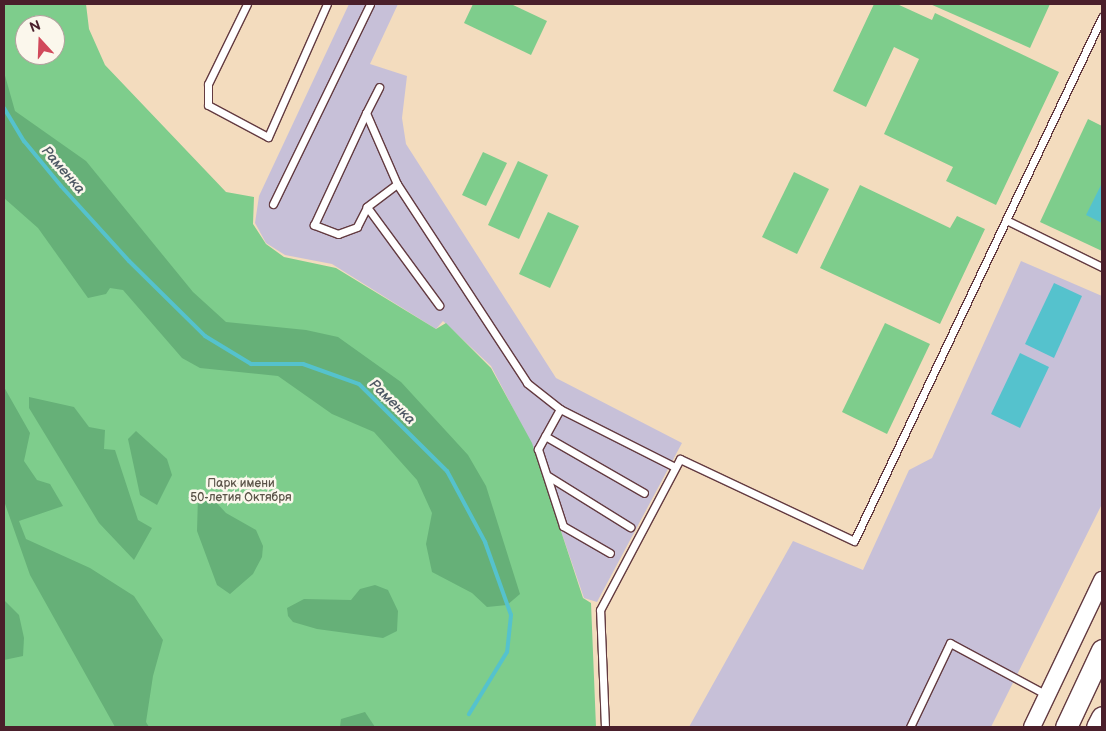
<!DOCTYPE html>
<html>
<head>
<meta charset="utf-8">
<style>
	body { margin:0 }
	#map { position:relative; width:1106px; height:731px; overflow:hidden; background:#f3dcbe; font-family:"Balsamiq Sans",sans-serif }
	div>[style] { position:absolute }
	.industrial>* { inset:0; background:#c7c0d8 }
	.green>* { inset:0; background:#7ecd8c }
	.forest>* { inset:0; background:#66b078 }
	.water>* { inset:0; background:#55c2cd }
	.stream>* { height:4px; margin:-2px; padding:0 2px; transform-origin:2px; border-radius:2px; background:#55c2cd }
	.roads { filter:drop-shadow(1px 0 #633b41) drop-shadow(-1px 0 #633b41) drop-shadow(0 1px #633b41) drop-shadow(0 -1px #633b41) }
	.service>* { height:7px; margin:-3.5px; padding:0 3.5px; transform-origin:3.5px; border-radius:3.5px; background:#fff }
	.tertiary>* { height:16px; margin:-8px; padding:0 8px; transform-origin:8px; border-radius:8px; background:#fff }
	.primary>* { height:21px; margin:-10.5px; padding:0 10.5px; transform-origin:10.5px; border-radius:10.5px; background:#fff }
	span { translate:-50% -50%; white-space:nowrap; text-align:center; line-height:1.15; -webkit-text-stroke:5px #fbf7ec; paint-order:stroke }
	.park-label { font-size:12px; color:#5a5348 }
	.water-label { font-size:14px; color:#4e5864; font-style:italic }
	.frame { position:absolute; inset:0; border:5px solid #4a1f2b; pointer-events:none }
	.north { position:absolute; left:15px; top:15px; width:50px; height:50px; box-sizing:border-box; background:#fbf7ec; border:1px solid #b4a19f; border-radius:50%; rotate:340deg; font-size:14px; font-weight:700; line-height:20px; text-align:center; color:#4a1f2b }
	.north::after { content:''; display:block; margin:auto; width:18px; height:22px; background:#d1495b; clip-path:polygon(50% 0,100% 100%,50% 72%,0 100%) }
</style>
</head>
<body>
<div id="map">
	<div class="industrial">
		<i style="clip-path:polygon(349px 4px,398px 4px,370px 64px,407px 76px,402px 118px,406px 144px,556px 378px,682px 443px,597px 602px,584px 598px,530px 441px,491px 366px,443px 321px,436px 329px,332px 264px,285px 255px,266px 243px,255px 223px,259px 196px)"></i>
		<i style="clip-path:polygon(1021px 261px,1102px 296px,1102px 504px,991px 727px,689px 727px,793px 541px,863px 570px,909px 470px,932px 458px)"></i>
	</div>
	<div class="green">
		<i style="clip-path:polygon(evenodd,4px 4px,86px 4px,89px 29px,105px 65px,226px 192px,254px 197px,253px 224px,266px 244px,284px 257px,336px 268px,436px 329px,446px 323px,491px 368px,532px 443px,583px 598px,591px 603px,596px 727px,4px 727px,4px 4px,25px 25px,55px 25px,55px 55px,25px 55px,25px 25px)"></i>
		<i style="clip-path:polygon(473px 4px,511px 4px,547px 21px,531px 55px,464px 23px)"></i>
		<i style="clip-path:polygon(874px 4px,897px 4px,932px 20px,935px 13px,1059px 72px,996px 205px,946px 181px,953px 167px,884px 134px,919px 59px,894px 47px,866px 107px,833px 91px)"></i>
		<i style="clip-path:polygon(930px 4px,1050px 4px,1030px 48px)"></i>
		<i style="clip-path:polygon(1088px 119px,1102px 126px,1102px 251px,1040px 222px)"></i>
		<i style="clip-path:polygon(483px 152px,507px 163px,486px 206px,462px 195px)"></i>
		<i style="clip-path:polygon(518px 161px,548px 175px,519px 239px,488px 225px)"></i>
		<i style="clip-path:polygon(794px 172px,829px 189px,797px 254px,762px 237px)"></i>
		<i style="clip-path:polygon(860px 185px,950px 228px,957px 216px,985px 229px,940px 324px,820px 268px)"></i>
		<i style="clip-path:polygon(548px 212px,579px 226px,550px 288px,519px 274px)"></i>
		<i style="clip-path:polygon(885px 323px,930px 344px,887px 434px,842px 412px)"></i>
	</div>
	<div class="forest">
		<i style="clip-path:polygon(4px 72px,15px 111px,86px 161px,193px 292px,226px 322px,306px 330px,338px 337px,401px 382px,468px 455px,486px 486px,520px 594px,507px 605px,487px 607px,472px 593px,432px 572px,426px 544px,432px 513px,417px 480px,374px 432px,332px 414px,278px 376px,200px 368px,182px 358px,123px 290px,110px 288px,106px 294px,88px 298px,38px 228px,4px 198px)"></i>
		<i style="clip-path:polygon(4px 387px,30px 433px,24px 461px,37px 480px,50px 484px,63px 506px,19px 521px,26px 539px,90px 568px,134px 596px,163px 640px,153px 676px,146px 722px,149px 727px,115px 727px,30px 575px,4px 501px)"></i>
		<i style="clip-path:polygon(29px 397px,74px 407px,89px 427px,105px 430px,104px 449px,115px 450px,138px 520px,152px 528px,134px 560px,99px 523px,29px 408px)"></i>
		<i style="clip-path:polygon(136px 431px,167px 459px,172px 475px,157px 505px,140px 495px,128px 439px)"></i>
		<i style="clip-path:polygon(198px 496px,214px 500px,226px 513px,256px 530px,263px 546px,262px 557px,253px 574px,230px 594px,217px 585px,197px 531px)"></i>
		<i style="clip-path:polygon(375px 585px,388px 590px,398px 611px,397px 631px,383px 638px,317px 629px,293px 622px,288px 616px,287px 608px,304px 599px,351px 600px,360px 589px)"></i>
		<i style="clip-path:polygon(4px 600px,19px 615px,24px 638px,23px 656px,4px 660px)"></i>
		<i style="clip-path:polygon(365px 712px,375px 727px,340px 727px,341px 719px)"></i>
	</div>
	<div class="water">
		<i style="clip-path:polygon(1102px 183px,1102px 223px,1086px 215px)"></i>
		<i style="clip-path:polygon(1054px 283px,1082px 296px,1054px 358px,1025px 344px)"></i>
		<i style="clip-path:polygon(1020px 353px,1049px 367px,1020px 428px,991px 414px)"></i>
	</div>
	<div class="stream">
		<i style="left:4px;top:108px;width:39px;rotate:59deg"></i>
		<i style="left:24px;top:141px;width:58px;rotate:50.6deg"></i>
		<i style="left:61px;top:186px;width:101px;rotate:47.8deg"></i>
		<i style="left:129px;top:261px;width:107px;rotate:44.6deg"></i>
		<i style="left:205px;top:336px;width:54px;rotate:31.3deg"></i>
		<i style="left:251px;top:364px;width:52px"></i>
		<i style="left:303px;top:364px;width:59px;rotate:19.7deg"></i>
		<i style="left:359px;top:384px;width:124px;rotate:44.7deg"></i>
		<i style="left:447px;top:471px;width:81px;rotate:61.8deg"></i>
		<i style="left:485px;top:542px;width:77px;rotate:70.4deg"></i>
		<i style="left:511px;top:615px;width:37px;rotate:96deg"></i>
		<i style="left:507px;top:652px;width:73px;rotate:121.5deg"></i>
	</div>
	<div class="roads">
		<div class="service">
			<i style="left:247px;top:4px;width:89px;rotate:116deg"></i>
			<i style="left:208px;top:84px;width:21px;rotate:90deg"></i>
			<i style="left:208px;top:105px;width:68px;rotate:28.1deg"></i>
			<i style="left:268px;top:137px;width:145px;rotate:-66.1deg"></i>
			<i style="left:366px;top:113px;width:29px;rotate:-63deg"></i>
			<i style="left:397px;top:184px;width:38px;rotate:143deg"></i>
			<i style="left:367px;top:207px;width:122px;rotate:53.7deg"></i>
			<i style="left:273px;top:204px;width:222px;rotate:-64.1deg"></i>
			<i style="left:367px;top:207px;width:22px;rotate:117deg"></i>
			<i style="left:357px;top:227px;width:20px;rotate:160deg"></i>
			<i style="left:338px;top:234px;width:26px;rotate:-159deg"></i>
			<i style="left:314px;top:225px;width:123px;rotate:-65.1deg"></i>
			<i style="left:366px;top:113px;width:77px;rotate:66.4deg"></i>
			<i style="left:397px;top:184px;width:238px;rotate:56.8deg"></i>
			<i style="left:527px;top:383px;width:42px;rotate:38.2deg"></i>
			<i style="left:560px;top:409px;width:129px;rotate:26.8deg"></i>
			<i style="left:1006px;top:220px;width:107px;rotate:26.1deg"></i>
			<i style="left:560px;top:409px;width:46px;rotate:118.8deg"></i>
			<i style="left:538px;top:449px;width:81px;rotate:72deg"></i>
			<i style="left:563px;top:526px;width:54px;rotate:29.9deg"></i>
			<i style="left:545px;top:436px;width:114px;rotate:29.9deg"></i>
			<i style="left:548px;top:476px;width:97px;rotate:31.9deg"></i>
			<i style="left:605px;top:727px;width:117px;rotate:-92.4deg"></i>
			<i style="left:600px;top:610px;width:171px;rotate:-62.1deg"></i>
			<i style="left:680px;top:459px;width:192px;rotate:25.2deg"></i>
			<i style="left:854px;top:541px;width:580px;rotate:-64.67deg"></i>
			<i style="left:910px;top:727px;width:93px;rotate:-64.5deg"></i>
			<i style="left:950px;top:643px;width:110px;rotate:28.2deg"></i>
		</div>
		<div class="tertiary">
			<i style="left:1032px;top:727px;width:163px;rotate:-64.5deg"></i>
		</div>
		<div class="primary">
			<i style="left:1066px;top:727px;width:85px;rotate:-64.9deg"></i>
			<i style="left:1097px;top:727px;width:11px;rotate:-63deg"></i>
		</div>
	</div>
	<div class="park-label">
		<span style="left:241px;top:491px">Парк имени<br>50-летия Октября</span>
	</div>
	<div class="water-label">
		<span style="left:63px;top:170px;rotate:49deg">Раменка</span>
		<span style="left:392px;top:402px;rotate:44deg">Раменка</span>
	</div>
	<div class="frame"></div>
	<div class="north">N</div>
</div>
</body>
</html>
